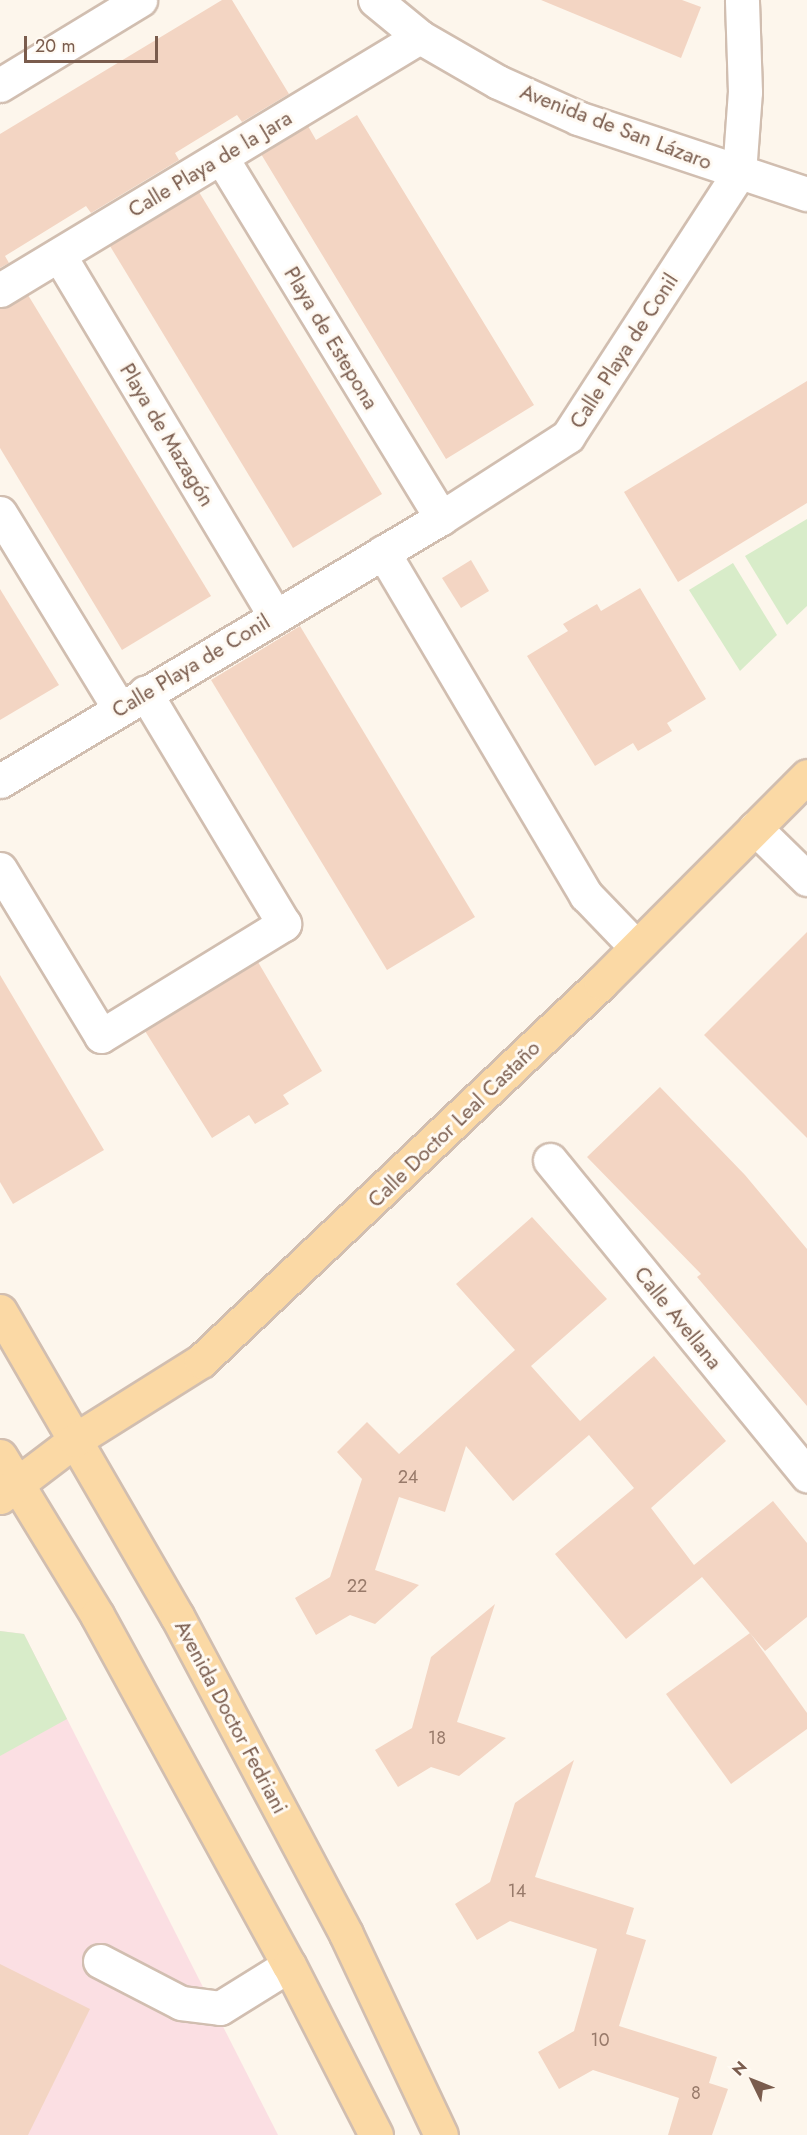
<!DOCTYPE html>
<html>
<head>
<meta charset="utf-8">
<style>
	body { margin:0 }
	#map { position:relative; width:807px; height:2135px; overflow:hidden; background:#fdf6ec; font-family:Jost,sans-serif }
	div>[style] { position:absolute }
	.medical>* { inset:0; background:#fbdfe3 }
	.green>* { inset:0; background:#d8ecc9 }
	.building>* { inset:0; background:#f3d5c3 }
	.roads { filter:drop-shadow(2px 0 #d1beb0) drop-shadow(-2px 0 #d1beb0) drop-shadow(0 2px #d1beb0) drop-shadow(0 -2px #d1beb0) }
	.minor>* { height:33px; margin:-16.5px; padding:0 16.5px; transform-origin:16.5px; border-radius:16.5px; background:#fff }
	.major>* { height:33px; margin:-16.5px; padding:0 16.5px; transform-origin:16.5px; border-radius:16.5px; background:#fbd9a5 }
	span { translate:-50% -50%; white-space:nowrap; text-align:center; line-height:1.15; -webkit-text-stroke:6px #fffaf3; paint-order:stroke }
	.number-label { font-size:18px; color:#987a6a }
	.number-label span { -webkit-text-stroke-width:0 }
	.street-label { font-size:21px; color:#7a5c4d }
	.north { position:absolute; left:723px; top:2051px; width:60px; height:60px; -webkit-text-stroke:4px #fffaf3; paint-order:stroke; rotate:313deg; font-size:16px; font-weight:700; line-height:24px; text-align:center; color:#7a5c4d }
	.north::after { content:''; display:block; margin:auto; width:21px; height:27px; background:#7a5c4d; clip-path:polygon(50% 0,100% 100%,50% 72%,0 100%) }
	.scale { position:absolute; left:24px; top:36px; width:134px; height:27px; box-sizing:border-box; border:3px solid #7a5c4d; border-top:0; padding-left:8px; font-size:18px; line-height:21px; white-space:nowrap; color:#7a5c4d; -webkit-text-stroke:4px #fffaf3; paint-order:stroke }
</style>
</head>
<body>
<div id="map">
	<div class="medical">
		<i style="clip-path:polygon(0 1631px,24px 1634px,278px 2135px,0 2135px)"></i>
	</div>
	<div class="green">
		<i style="clip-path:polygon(807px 519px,807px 606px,787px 625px,745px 556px)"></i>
		<i style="clip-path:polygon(733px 563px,777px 635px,740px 671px,689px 590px)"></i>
		<i style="clip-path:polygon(0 1631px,24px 1634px,67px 1719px,0 1756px)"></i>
	</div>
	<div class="building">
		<i style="clip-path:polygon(222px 0,232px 0,289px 94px,242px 122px,237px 115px,175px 153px,179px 160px,91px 213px,86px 206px,5px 256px,9px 263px,0 268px,0 134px)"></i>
		<i style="clip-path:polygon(541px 0,682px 0,701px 7px,681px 58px)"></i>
		<i style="clip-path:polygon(357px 115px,534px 405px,446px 459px,261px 154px,308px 126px,316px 140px)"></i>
		<i style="clip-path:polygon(199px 192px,382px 494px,293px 548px,110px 246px)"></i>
		<i style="clip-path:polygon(28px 295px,211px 596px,122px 650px,0 448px,0 309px)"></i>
		<i style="clip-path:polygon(807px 381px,807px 503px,678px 582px,624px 492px)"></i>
		<i style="clip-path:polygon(471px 560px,489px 591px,461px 608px,442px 578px)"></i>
		<i style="clip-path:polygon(640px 588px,706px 699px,667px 723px,672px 731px,638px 751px,633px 743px,595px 766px,527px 656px,568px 631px,563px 624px,597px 604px,601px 611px)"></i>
		<i style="clip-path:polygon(0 589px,59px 685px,0 720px)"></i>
		<i style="clip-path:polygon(300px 626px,475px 917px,387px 970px,211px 680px)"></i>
		<i style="clip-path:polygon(807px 932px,807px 1138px,704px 1035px)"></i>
		<i style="clip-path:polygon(258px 962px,322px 1071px,283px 1095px,289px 1104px,255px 1124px,249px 1115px,212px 1138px,145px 1031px)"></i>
		<i style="clip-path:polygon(0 975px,104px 1150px,13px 1204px,0 1182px)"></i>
		<i style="clip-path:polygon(660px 1087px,745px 1175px,807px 1249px,807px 1406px,697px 1277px,701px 1274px,587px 1157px)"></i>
		<i style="clip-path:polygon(532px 1217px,607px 1299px,531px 1366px,580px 1421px,654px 1356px,726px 1441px,651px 1508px,694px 1565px,773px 1501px,807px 1543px,807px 1617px,765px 1651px,702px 1577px,626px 1639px,555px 1554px,634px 1488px,589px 1435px,513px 1501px,466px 1446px,445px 1512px,399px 1497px,375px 1570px,419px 1585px,375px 1624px,350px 1615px,316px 1635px,295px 1598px,330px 1577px,362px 1479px,337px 1452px,367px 1422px,399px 1454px,515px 1350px,456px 1284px)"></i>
		<i style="clip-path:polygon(495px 1604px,457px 1722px,506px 1738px,459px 1776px,431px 1767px,398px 1787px,375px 1750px,412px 1728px,431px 1657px)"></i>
		<i style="clip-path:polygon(750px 1633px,807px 1713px,807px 1729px,731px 1784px,666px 1694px)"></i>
		<i style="clip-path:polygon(574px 1760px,535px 1877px,634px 1908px,626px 1934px,646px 1940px,619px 2026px,717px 2057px,709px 2083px,728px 2089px,712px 2135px,668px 2135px,679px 2098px,593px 2070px,559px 2089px,538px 2052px,574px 2031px,597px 1949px,510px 1921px,477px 1940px,455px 1904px,490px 1882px,515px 1803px)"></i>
		<i style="clip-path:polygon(0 1964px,90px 2009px,28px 2135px,0 2135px)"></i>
	</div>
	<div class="roads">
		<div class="minor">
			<i style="left:375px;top:0;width:58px;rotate:39.4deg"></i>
			<i style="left:420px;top:37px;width:90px;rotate:30deg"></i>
			<i style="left:498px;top:82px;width:88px;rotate:24.2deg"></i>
			<i style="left:578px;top:118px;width:241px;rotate:18.4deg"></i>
			<i style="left:0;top:85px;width:164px;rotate:-31.3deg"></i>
			<i style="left:221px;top:157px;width:423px;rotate:58.6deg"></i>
			<i style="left:59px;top:255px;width:421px;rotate:59.1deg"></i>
			<i style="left:0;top:290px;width:490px;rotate:-31.1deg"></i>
			<i style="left:0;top:513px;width:228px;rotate:58.6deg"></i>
			<i style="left:383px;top:552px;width:399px;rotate:59.4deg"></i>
			<i style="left:586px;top:895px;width:72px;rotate:46.1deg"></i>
			<i style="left:0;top:781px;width:513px;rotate:-30.81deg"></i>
			<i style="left:441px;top:518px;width:151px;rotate:-32.8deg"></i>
			<i style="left:568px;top:436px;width:314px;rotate:-57deg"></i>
			<i style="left:739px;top:173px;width:81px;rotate:-85.8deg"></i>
			<i style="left:745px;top:92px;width:92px;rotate:-91.9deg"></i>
			<i style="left:755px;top:828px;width:73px;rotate:44.4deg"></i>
			<i style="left:0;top:869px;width:195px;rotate:58.8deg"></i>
			<i style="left:101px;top:1036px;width:215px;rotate:-31.5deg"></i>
			<i style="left:284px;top:924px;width:270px;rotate:-121deg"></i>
			<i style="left:550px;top:1160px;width:407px;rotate:50.8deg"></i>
			<i style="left:100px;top:1961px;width:91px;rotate:27.4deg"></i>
			<i style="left:181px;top:2003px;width:39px;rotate:7deg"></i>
			<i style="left:220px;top:2008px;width:81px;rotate:-31.9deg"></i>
		</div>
		<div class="major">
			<i style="left:0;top:1311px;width:353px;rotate:59.9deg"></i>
			<i style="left:177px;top:1616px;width:360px;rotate:62deg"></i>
			<i style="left:346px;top:1934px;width:222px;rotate:64.7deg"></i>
			<i style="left:0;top:1456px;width:186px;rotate:58.6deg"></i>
			<i style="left:97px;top:1615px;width:399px;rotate:61.3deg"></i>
			<i style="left:289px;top:1965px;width:191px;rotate:62.9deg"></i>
			<i style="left:0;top:1497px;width:94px;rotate:-37.2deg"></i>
			<i style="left:75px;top:1440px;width:149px;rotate:-32.1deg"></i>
			<i style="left:201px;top:1361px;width:550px;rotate:-43.38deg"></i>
			<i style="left:601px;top:983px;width:292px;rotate:-45.1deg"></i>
		</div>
	</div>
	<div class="number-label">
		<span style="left:408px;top:1477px">24</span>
		<span style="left:357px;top:1586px">22</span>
		<span style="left:437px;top:1738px">18</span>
		<span style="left:517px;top:1891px">14</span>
		<span style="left:600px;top:2040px">10</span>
		<span style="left:696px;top:2093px">8</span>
	</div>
	<div class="street-label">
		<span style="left:616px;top:127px;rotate:21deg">Avenida de San Lázaro</span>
		<span style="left:210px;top:164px;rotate:-31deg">Calle Playa de la Jara</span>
		<span style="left:331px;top:338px;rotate:59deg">Playa de Estepona</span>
		<span style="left:624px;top:351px;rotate:-57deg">Calle Playa de Conil</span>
		<span style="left:167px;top:435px;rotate:59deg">Playa de Mazagón</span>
		<span style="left:191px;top:666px;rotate:-31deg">Calle Playa de Conil</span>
		<span style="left:454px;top:1124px;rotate:-44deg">Calle Doctor Leal Castaño</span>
		<span style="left:678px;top:1318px;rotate:51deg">Calle Avellana</span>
		<span style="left:231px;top:1717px;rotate:62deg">Avenida Doctor Fedriani</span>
	</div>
	<div class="north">N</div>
	<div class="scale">20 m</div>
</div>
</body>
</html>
